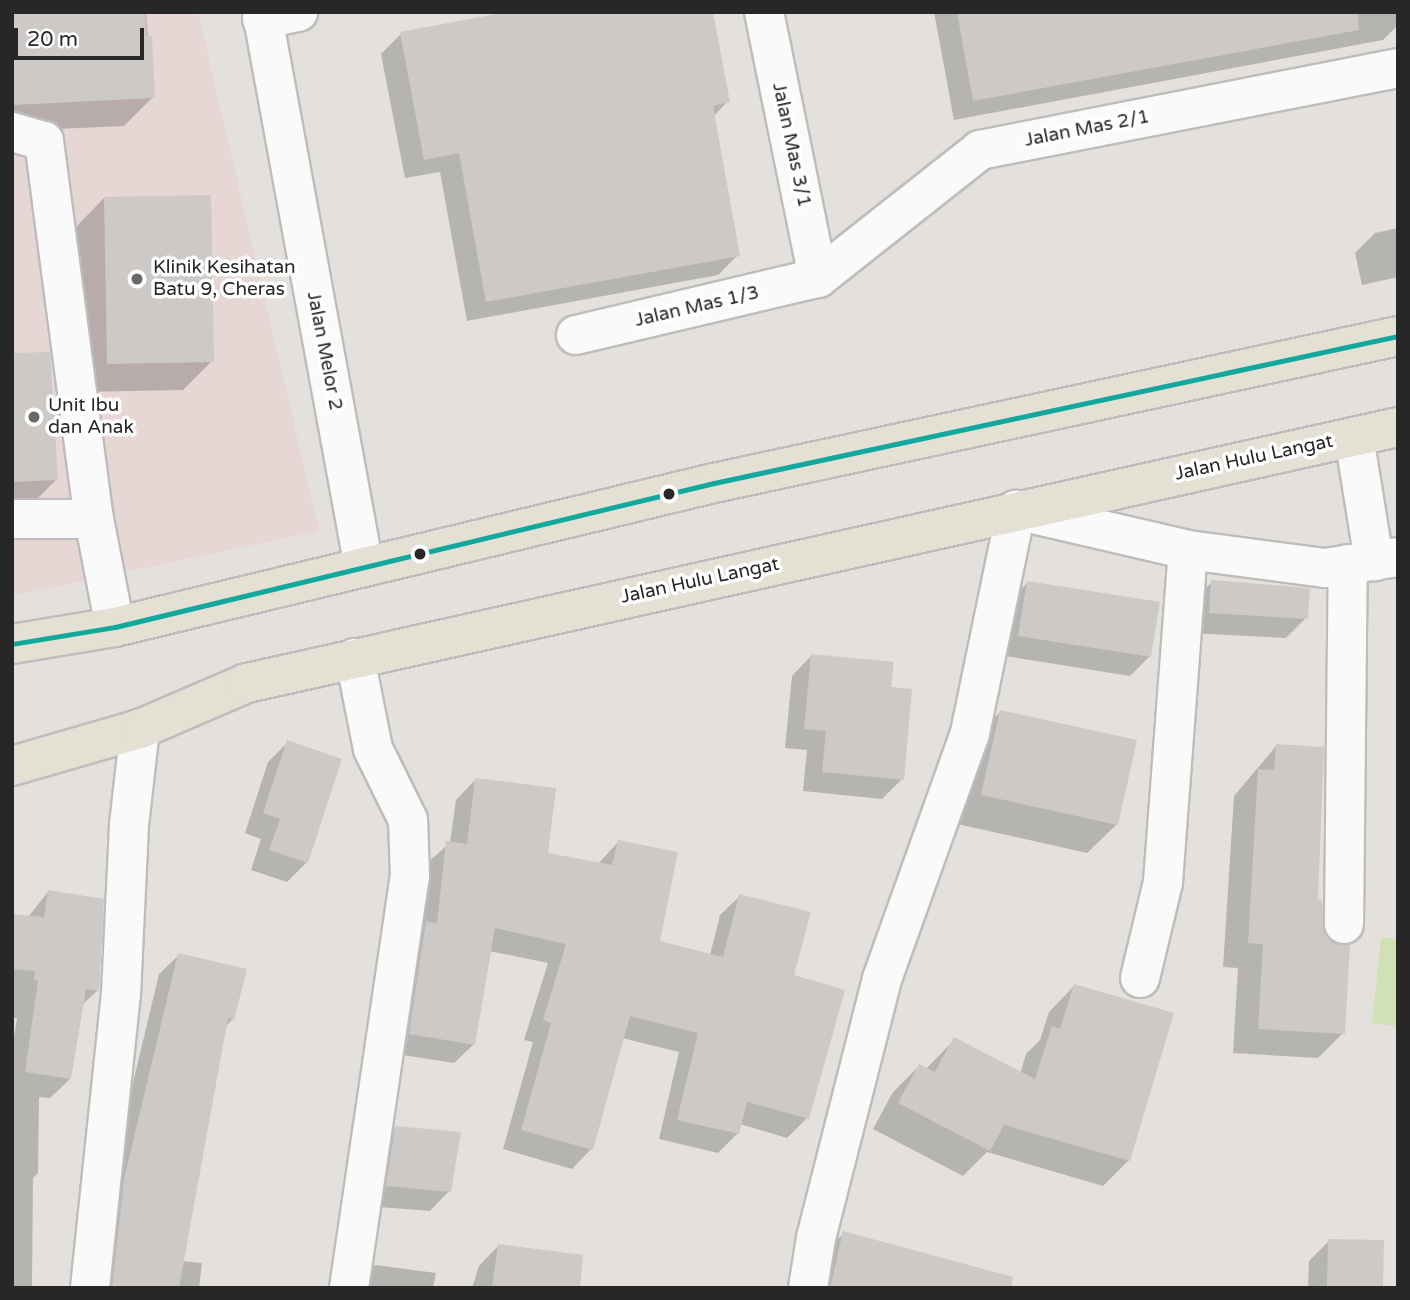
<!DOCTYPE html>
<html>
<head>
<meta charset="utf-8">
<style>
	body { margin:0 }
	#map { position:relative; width:1410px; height:1300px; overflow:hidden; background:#e4e1dc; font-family:"Varela Round",sans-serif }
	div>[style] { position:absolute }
	.medical>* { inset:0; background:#e6d7d5 }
	.pitch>* { inset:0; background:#d0e2b5 }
	.shadow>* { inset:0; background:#0003 }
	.building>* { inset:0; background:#ccc9c6 }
	.roads { filter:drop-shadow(2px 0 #bebdbd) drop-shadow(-2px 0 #bebdbd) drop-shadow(0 2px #bebdbd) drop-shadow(0 -2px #bebdbd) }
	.minor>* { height:38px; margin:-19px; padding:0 19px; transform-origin:19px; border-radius:19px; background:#fbfafa }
	.major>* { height:38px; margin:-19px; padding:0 19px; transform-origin:19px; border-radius:19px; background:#e4e0d3 }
	.bus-1>* { height:5px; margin:-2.5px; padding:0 2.5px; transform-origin:2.5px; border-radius:2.5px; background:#12a89d }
	.dots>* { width:19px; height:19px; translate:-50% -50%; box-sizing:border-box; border:4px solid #fff; border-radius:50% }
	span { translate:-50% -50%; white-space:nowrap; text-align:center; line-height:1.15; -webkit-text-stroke:7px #fff; paint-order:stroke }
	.street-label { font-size:19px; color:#272727 }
	.poi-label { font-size:19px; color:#272727 }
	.left { translate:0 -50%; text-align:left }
	.frame { position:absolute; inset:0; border:14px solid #272727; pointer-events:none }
	.scale { position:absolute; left:14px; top:28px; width:130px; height:32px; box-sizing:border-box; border:4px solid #272727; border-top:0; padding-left:9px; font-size:21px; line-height:24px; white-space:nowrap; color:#272727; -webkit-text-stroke:5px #fff; paint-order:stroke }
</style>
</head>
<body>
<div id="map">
	<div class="medical">
		<i style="clip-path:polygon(12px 12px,198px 12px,319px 531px,12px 596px)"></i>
	</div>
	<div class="pitch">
		<i style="clip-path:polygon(1381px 937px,1398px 939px,1398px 1026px,1372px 1023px)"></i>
	</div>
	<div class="shadow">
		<i style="clip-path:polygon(12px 12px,146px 12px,153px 97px,124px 126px,12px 131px)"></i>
		<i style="clip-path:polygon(934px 12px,1398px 12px,1398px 25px,1383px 40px,954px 120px)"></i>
		<i style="clip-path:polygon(401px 34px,728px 101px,713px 117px,738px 255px,718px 275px,467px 321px,440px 172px,405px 178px,381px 54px)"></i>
		<i style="clip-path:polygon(104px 198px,212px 361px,183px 390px,78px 392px,76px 227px)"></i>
		<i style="clip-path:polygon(1398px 228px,1398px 277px,1362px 285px,1355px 253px,1375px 233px)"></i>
		<i style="clip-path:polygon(12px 355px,56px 480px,21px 515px,12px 515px)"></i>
		<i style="clip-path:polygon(1212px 582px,1306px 618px,1286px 638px,1190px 633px,1192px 602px)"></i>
		<i style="clip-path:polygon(1027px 583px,1150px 656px,1130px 676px,999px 655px,1008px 603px)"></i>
		<i style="clip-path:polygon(811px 656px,889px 688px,902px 779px,882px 799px,803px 791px,807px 750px,785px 748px,792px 676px)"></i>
		<i style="clip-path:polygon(1000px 712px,1135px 741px,1116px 825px,1087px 853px,953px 823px,971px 741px)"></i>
		<i style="clip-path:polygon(288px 742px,307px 862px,287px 882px,251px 870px,261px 839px,245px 833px,268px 762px)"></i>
		<i style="clip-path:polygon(1277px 745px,1324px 937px,1333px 945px,1343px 1033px,1318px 1058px,1233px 1053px,1238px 968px,1223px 967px,1234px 796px)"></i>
		<i style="clip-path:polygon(475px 780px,546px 854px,598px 864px,618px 842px,657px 942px,710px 955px,720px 915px,740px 896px,792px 976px,807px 1118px,787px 1138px,740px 1124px,738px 1133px,718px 1153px,659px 1139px,679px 1052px,622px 1038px,591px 1149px,572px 1169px,503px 1149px,533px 1042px,524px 1040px,548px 963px,489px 951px,474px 1044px,454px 1063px,390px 1053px,427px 863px,450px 843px,456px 800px)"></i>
		<i style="clip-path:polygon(48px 892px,98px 990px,81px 1006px,70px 1079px,50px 1098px,39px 1097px,38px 1173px,33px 1178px,32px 1288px,12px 1288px,12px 1051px,17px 1018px,12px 1018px,12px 915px,28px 917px)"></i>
		<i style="clip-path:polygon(179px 955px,233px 1019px,225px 1027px,183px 1261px,202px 1263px,199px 1288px,95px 1288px,105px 1200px,159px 974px)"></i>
		<i style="clip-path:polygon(1074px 986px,1129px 1160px,1103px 1186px,987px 1152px,963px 1176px,873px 1129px,893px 1092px,919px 1066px,926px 1069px,954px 1040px,1020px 1074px,1026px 1054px,1040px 1040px,1049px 1012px)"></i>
		<i style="clip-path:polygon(396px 1127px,449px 1191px,430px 1211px,367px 1206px,376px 1147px)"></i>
		<i style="clip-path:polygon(844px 1233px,970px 1288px,807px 1288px,815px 1262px)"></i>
		<i style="clip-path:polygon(1329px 1241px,1381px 1286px,1308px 1288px,1309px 1261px)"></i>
		<i style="clip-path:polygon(498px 1246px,578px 1288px,472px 1288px,479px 1266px)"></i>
		<i style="clip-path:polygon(375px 1265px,436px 1273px,433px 1288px,355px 1288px)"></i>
	</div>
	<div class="building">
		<i style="clip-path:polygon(12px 12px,145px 12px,147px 36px,152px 36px,155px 98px,12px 105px)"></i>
		<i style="clip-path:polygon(507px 12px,713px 12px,730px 102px,713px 106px,740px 256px,486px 302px,459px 153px,424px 160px,400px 32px)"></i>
		<i style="clip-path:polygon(957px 12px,1357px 12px,1359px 30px,973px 101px)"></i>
		<i style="clip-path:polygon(211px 195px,214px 362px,107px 364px,104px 197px)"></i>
		<i style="clip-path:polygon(50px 352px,58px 480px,12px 482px,12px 353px)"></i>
		<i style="clip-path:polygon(1211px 580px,1310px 588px,1308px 619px,1209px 613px)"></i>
		<i style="clip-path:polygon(1027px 581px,1160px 602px,1151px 657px,1018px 636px)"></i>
		<i style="clip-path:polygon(811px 654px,894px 662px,891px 687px,912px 689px,904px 780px,822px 772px,826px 731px,804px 729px)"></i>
		<i style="clip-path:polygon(1000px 710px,1137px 740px,1118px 825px,981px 795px)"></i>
		<i style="clip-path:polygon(287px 740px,342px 759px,308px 863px,269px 850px,280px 819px,263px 813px)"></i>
		<i style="clip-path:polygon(1276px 744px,1324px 747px,1318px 899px,1322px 900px,1326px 939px,1350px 944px,1345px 1034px,1258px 1029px,1263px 944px,1248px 943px,1258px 769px,1274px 770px)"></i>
		<i style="clip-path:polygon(475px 778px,556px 788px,548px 853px,612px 865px,618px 840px,678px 852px,660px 941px,723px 957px,739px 894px,811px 912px,794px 975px,845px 990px,809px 1119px,747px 1102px,739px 1134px,677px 1120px,698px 1033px,630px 1016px,593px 1150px,521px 1130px,551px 1023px,543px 1020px,566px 944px,495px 928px,475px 1045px,409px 1034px,426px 921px,437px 923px,446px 841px,467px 844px)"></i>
		<i style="clip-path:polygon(48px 890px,104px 899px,99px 991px,86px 989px,71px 1079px,25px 1072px,38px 981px,34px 980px,35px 971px,12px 969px,12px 914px,44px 917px)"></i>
		<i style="clip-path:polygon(178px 953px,247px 969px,234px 1020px,228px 1018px,179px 1288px,112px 1288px,124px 1179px)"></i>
		<i style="clip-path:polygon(1074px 984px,1174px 1013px,1130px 1161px,1004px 1125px,990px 1151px,898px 1103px,919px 1064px,935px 1072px,954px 1037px,1035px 1079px,1052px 1026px,1060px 1029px)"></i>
		<i style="clip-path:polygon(395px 1126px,461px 1132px,451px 1192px,386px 1186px)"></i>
		<i style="clip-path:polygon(843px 1231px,1013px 1277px,1011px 1288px,830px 1288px)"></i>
		<i style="clip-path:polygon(1328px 1239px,1384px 1240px,1383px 1286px,1327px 1286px)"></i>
		<i style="clip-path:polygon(498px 1244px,583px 1255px,580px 1288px,492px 1288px)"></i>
	</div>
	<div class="roads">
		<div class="minor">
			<i style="left:262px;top:12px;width:564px;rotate:79.59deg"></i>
			<i style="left:764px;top:12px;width:271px;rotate:78.5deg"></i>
			<i style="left:262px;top:19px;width:37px;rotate:-11deg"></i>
			<i style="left:12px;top:132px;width:33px;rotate:16deg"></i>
			<i style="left:44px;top:141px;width:381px;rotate:82.5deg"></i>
			<i style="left:94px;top:519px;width:110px;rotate:79deg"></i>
			<i style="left:576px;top:335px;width:249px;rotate:-13.3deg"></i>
			<i style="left:818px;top:278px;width:206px;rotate:-38.3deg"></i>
			<i style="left:980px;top:150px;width:426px;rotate:-11.1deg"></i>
			<i style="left:1354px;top:437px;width:126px;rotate:80.8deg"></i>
			<i style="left:12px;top:519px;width:82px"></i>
			<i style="left:1344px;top:924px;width:360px;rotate:-89.4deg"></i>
			<i style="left:1140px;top:978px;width:99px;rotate:-76.5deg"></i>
			<i style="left:1163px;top:882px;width:333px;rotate:-85.7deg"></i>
			<i style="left:90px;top:1288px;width:295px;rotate:-84deg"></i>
			<i style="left:121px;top:995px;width:170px;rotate:-87.3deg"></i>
			<i style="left:129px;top:825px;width:97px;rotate:-83.5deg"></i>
			<i style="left:349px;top:1288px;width:416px;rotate:-81.6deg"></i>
			<i style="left:410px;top:876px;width:56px;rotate:-92deg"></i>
			<i style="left:408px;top:820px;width:79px;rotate:-116.2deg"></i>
			<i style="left:373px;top:749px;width:93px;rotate:-101.2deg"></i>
			<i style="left:808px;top:1288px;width:51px;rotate:-80.9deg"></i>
			<i style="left:816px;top:1238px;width:267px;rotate:-75.7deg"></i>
			<i style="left:882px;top:979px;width:261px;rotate:-70.3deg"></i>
			<i style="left:970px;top:733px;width:228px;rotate:-78.3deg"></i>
			<i style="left:1016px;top:510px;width:177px;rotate:13.1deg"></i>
			<i style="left:1188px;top:550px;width:138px;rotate:7.5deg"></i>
			<i style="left:1325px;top:568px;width:74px;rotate:-8.6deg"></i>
		</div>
		<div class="major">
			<i style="left:12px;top:644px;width:104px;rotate:-9.4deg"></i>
			<i style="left:115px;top:627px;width:616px;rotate:-13.52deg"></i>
			<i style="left:714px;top:483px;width:700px;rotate:-12.13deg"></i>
			<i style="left:12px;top:766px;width:133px;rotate:-16.1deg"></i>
			<i style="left:140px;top:729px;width:116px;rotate:-23.3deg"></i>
			<i style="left:247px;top:683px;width:1179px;rotate:-12.54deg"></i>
		</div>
	</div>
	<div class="bus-1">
		<i style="left:12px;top:644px;width:104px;rotate:-9.4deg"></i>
		<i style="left:115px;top:627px;width:616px;rotate:-13.52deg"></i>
		<i style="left:714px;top:483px;width:700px;rotate:-12.13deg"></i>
	</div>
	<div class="dots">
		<i style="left:137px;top:279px;background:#696866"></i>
		<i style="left:34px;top:417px;background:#696866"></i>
		<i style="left:669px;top:494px;background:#272727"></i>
		<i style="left:420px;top:554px;background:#272727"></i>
	</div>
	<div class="street-label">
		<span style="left:1087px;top:129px;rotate:-11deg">Jalan Mas 2/1</span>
		<span style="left:791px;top:145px;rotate:78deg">Jalan Mas 3/1</span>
		<span style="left:697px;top:307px;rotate:-13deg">Jalan Mas 1/3</span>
		<span style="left:324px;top:351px;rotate:79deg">Jalan Melor 2</span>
		<span style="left:1254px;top:458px;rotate:-12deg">Jalan Hulu Langat</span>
		<span style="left:700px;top:581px;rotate:-12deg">Jalan Hulu Langat</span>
	</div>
	<div class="poi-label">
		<span class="left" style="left:153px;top:279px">Klinik Kesihatan<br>Batu 9, Cheras</span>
		<span class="left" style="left:48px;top:417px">Unit Ibu<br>dan Anak</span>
	</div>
	<div class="frame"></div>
	<div class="scale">20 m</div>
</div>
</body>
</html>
